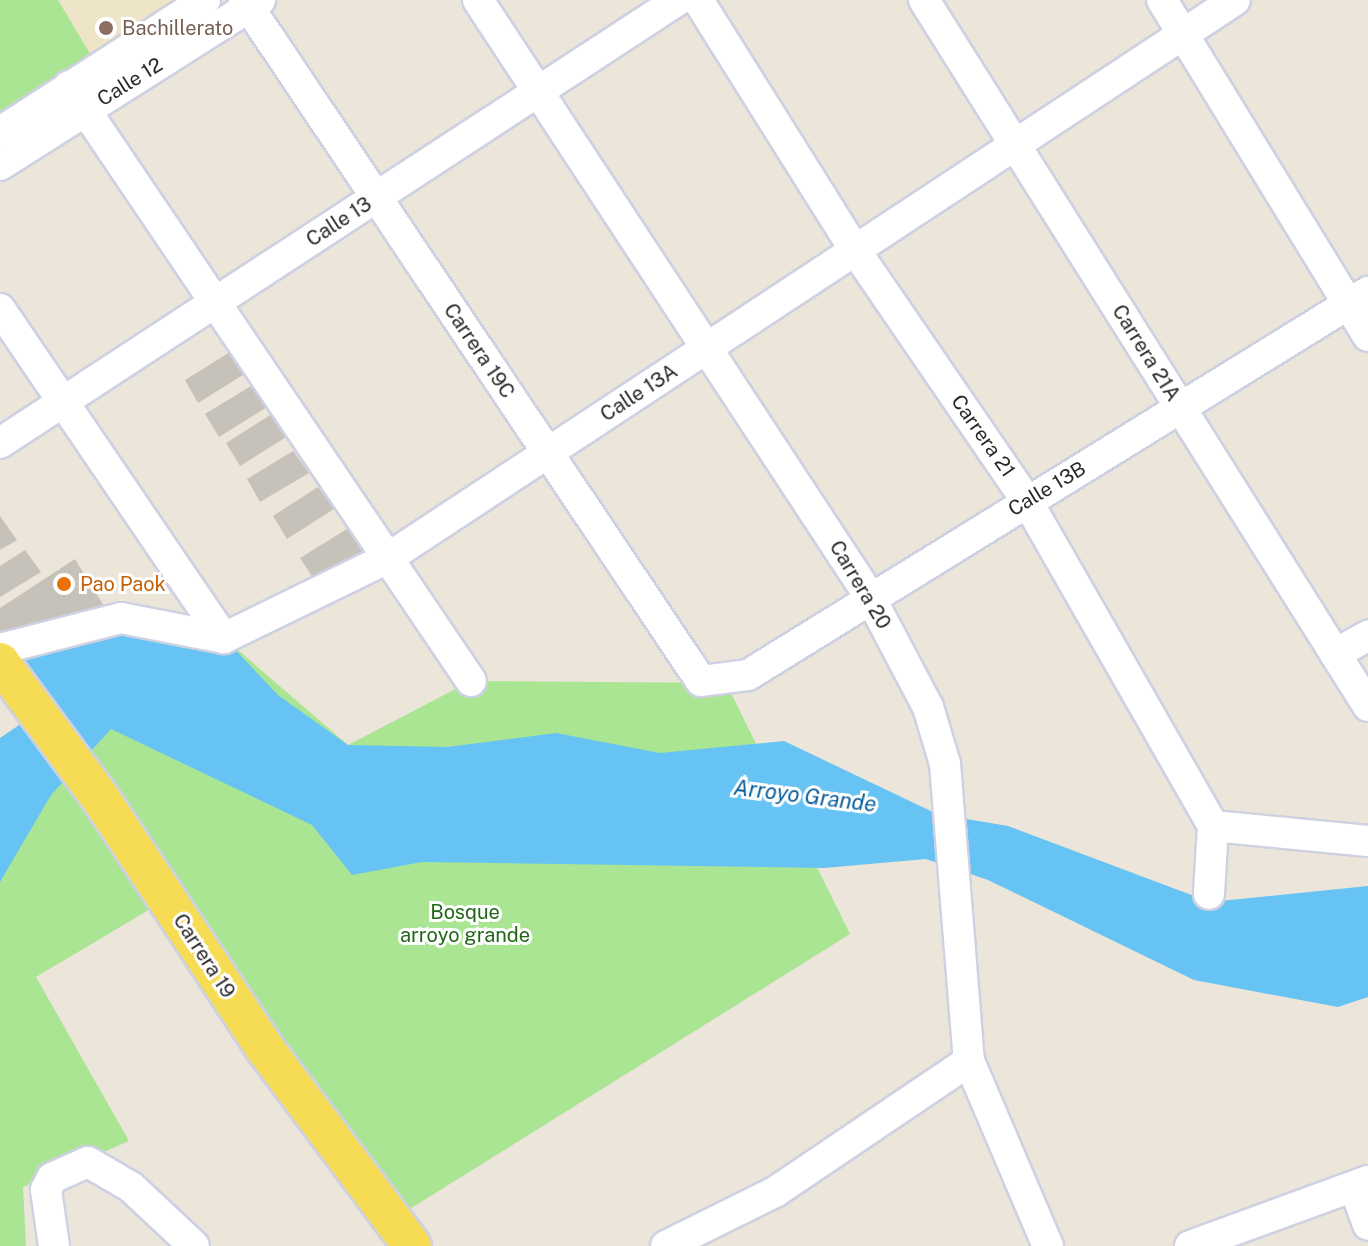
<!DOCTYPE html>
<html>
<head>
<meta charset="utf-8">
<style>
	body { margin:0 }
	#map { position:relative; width:1368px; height:1246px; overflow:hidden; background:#ece5d9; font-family:"Public Sans",sans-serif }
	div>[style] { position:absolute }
	.education>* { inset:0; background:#eee4c7 }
	.green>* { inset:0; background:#a9e593 }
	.water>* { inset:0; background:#67c3f3 }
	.building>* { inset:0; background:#c7c2b9 }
	.roads { filter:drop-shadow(2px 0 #ced1e2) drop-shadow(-2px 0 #ced1e2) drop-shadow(0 2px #ced1e2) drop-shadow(0 -2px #ced1e2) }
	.minor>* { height:30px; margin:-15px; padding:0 15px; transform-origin:15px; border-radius:15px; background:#fff }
	.major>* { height:38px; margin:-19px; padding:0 19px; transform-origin:19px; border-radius:19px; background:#f6dc54 }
	.dots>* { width:22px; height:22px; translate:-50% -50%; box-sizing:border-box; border:4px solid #fff; border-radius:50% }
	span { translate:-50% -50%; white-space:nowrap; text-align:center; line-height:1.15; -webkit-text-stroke:6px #fff; paint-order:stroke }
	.education-label { font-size:20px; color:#785e54 }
	.left { translate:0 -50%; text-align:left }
	.street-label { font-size:20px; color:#282828 }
	.food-label { font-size:20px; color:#c56008 }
	.park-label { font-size:20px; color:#216716 }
	.water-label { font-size:22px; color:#085e9c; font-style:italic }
</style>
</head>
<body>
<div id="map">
	<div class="education">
		<i style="clip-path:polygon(58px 0,180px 0,92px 57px)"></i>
	</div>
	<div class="green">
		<i style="clip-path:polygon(0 0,58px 0,92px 57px,0 116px)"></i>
		<i style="clip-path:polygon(224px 638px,348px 745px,471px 681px,726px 683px,850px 934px,405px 1212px,9px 657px)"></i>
		<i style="clip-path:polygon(45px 724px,167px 899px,36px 977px,129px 1141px,23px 1187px,26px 1246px,0 1246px,0 752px)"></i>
	</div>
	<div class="water">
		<i style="clip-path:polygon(57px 629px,224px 638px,278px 695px,348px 745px,447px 747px,556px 733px,660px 753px,784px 741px,937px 814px,1008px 826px,1210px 902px,1368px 886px,1368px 997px,1338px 1007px,1194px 980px,988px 880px,926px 859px,824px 868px,422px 862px,352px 875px,312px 825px,111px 729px,51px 795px,0 882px,0 738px,50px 704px,3px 648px)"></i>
	</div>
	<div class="building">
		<i style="clip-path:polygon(230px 352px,246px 373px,198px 403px,185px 380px)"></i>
		<i style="clip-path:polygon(251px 386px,267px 407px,219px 437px,205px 414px)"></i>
		<i style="clip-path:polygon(272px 414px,288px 436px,240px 466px,226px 443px)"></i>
		<i style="clip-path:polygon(293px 451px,309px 473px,260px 502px,247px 479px)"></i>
		<i style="clip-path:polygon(318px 487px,334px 509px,287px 539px,273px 516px)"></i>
		<i style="clip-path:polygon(0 516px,17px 540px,0 550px)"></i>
		<i style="clip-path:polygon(347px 529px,363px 551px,315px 581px,300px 558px)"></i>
		<i style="clip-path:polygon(25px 550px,41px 572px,0 597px,0 566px)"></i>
		<i style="clip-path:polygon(75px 559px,107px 611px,52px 620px,0 641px,0 608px)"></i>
	</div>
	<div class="roads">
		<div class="minor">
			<i style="left:244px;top:0;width:820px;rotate:56.14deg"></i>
			<i style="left:701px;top:681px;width:47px;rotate:-7.3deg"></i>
			<i style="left:748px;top:675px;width:729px;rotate:-31.71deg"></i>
			<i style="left:478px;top:0;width:714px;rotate:56.71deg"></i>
			<i style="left:870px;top:597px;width:124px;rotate:62.2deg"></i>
			<i style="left:928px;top:707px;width:59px;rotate:73.4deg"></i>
			<i style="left:945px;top:764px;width:298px;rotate:85.4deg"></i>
			<i style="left:969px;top:1061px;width:201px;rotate:66.9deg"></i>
			<i style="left:698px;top:0;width:295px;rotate:57.9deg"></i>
			<i style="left:855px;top:250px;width:304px;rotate:55.6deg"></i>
			<i style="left:1027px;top:501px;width:374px;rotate:60.2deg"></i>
			<i style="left:1213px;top:826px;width:68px;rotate:93.4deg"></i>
			<i style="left:924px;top:0;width:834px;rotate:57.83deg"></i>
			<i style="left:1162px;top:0;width:394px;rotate:58.5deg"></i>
			<i style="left:69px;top:86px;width:718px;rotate:55.96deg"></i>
			<i style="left:0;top:132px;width:244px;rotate:-32.8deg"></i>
			<i style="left:0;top:165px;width:308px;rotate:-32.4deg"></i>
			<i style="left:0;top:309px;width:398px;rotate:55.8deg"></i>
			<i style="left:0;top:443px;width:810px;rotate:-33.16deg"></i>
			<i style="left:0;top:649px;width:125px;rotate:-14.4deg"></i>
			<i style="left:121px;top:618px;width:105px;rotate:11deg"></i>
			<i style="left:224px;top:638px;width:182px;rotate:-26deg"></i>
			<i style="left:388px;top:558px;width:1014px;rotate:-33.38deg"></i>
			<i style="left:1335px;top:654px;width:38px;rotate:-29deg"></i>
			<i style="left:1213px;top:826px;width:156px;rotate:5.5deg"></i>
			<i style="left:1355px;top:1189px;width:38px;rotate:70deg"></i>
			<i style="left:54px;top:1246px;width:57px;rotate:-98.1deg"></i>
			<i style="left:46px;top:1190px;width:13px;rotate:-63deg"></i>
			<i style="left:52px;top:1178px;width:39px;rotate:-24deg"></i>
			<i style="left:88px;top:1162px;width:50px;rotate:30.2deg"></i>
			<i style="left:131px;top:1187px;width:86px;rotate:43.1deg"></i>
			<i style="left:666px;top:1246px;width:122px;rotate:-26.4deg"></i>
			<i style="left:775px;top:1192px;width:234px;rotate:-34deg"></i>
			<i style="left:1190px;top:1246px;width:189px;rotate:-20.1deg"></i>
		</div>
		<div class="major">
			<i style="left:0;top:662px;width:170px;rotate:53.6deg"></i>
			<i style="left:101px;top:799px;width:295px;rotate:56.7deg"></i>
			<i style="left:263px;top:1046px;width:249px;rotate:53.3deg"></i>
		</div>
	</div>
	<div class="dots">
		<i style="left:106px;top:28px;background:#8d6e63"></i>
		<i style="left:64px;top:584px;background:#e8710a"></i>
	</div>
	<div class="education-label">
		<span class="left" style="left:122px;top:28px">Bachillerato</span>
	</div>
	<div class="street-label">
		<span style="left:130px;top:82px;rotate:-32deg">Calle 12</span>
		<span style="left:339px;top:222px;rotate:-33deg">Calle 13</span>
		<span style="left:479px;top:351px;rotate:56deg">Carrera 19C</span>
		<span style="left:1146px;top:353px;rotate:58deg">Carrera 21A</span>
		<span style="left:639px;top:393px;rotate:-33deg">Calle 13A</span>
		<span style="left:983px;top:436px;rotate:55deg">Carrera 21</span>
		<span style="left:1047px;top:489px;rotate:-31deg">Calle 13B</span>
		<span style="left:860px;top:585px;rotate:59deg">Carrera 20</span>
		<span style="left:204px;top:956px;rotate:57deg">Carrera 19</span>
	</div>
	<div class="food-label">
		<span class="left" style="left:80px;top:584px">Pao Paok</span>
	</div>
	<div class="park-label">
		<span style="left:465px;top:924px">Bosque<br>arroyo grande</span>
	</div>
	<div class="water-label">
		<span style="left:805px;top:796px;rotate:7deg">Arroyo Grande</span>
	</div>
</div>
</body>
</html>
